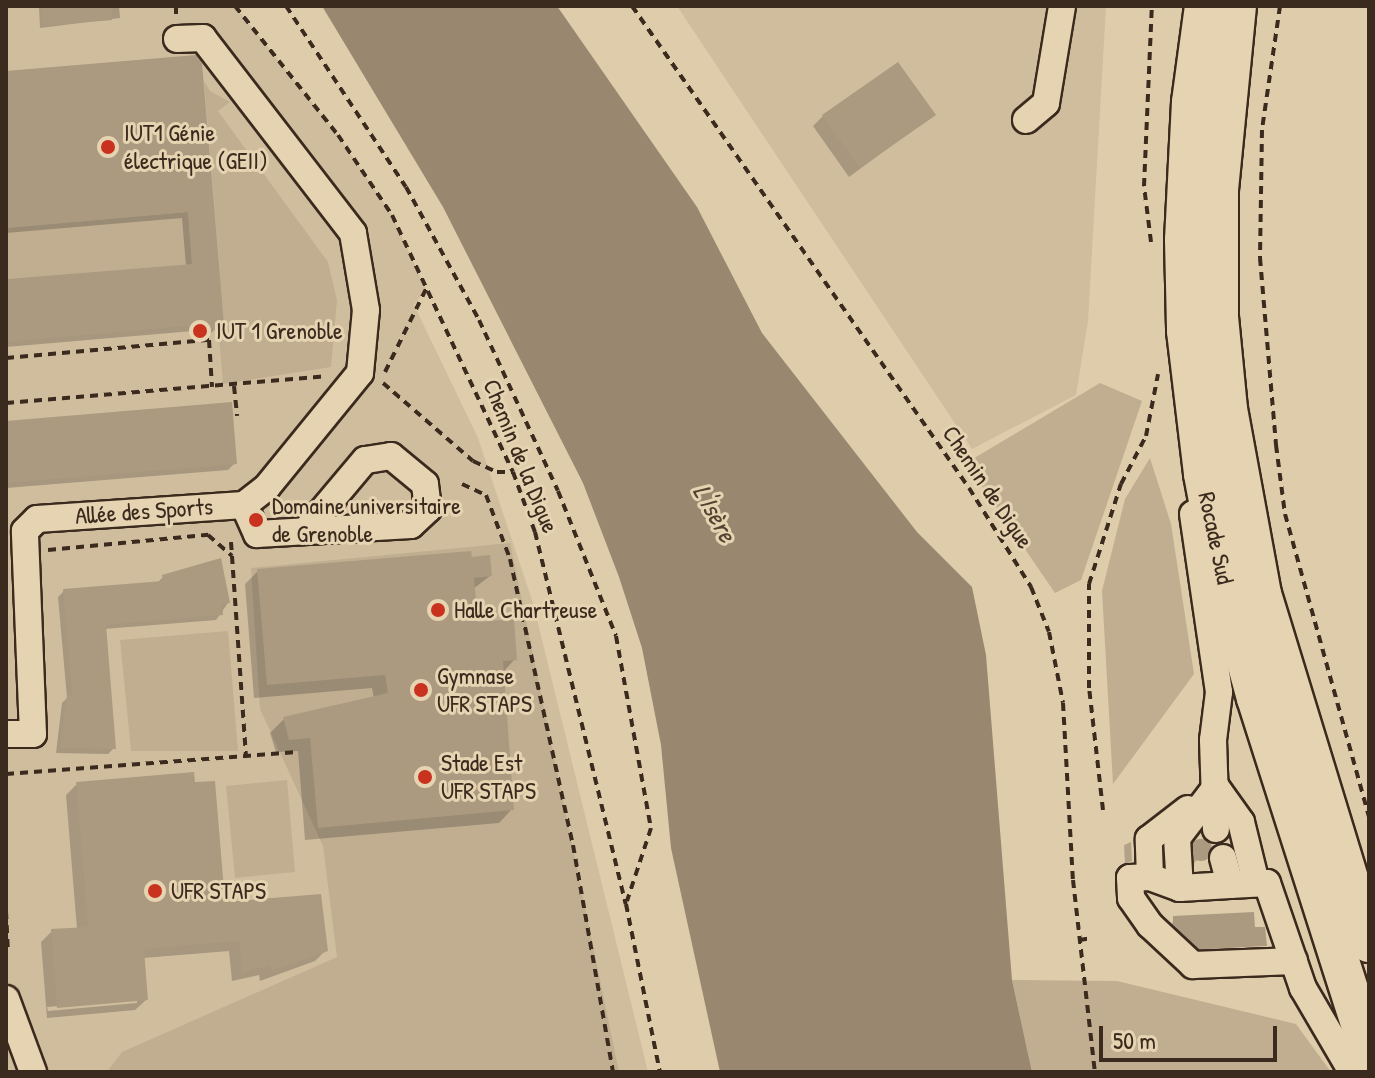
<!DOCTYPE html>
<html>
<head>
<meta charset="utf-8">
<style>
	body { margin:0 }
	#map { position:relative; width:1375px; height:1078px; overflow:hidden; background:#dfccab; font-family:"Patrick Hand",sans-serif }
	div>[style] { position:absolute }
	.built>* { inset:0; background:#d0bd9e }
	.green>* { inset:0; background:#c1ae91 }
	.water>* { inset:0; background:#9a8770 }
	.shadow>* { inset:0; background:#0003 }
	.building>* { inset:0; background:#ac9a80 }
	.round { border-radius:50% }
	.path>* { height:4px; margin-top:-2px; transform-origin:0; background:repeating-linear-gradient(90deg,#3b2a1e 0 8px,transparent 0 14px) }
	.roads { filter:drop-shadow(2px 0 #3b2a1e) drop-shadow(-2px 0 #3b2a1e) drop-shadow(0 2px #3b2a1e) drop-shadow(0 -2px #3b2a1e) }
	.minor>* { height:26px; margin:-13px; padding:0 13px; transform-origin:13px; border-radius:13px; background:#e6d3b1 }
	.highway>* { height:38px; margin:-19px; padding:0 19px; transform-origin:19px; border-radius:19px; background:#e6d3b1 }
	.dots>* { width:22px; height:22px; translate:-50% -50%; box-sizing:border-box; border:4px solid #e6d3b1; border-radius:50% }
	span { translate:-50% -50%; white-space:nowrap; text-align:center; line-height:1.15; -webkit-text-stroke:6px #e6d3b1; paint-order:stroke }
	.poi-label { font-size:24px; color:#3b2a1e }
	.left { translate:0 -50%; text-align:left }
	.street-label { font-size:24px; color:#3b2a1e }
	.water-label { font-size:26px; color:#534132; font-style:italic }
	.frame { position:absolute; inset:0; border:8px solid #3b2a1e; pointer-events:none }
	.scale { position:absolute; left:1099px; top:1026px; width:178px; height:36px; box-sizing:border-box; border:4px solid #3b2a1e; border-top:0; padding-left:10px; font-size:24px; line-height:28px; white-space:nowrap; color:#3b2a1e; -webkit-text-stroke:6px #e6d3b1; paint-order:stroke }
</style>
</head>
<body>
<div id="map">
	<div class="built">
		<i style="clip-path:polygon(6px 6px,235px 6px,338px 135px,392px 215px,426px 289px,414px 305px,478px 438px,533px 603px,648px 1072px,6px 1072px)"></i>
		<i style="clip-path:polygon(677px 6px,1106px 6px,1088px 321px,1076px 395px,972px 449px)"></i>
	</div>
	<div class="green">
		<i style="clip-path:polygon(204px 81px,210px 91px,230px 102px,218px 111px,328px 262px,337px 300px,331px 367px,223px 384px,218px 324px,224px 323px)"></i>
		<i style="clip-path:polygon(188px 212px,192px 264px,6px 279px,6px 228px)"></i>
		<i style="clip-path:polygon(1100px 383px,1142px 401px,1081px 580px,1055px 593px,966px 463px)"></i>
		<i style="clip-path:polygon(1150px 458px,1171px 524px,1194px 674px,1113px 784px,1102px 591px,1125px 499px)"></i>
		<i style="clip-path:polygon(510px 543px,619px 1072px,107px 1072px,122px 1052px,337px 957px,323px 846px,260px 709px,251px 568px)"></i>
		<i style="clip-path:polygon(228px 631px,238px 751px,131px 751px,120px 640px)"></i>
		<i style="clip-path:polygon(287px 780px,295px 872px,235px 878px,226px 786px)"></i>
		<i style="clip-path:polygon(1012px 980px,1117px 981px,1296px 1024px,1331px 1072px,1032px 1072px)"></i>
	</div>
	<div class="water">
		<i style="clip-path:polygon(322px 6px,557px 6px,697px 207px,762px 333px,917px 532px,972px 587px,986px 655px,1012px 980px,1032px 1072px,720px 1072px,671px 848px,661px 745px,642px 648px,619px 577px,583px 483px,443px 207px)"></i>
	</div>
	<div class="shadow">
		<i style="clip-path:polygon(39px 6px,119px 6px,120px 18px,40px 28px)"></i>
		<i style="clip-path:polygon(200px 64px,222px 323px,209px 335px,193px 336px,193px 331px,6px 347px,6px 281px,186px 266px,182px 218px,6px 233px,6px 73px)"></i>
		<i style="clip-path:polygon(933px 115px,849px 177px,813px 126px,823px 116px)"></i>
		<i style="clip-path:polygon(6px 423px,235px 463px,228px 470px,6px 488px)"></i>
		<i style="clip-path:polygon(470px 559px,490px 576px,473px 589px,476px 624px,515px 659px,502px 673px,512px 809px,499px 823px,305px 840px,298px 751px,276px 752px,270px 733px,284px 719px,374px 699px,372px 688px,254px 698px,245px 584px,258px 571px)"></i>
		<i style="clip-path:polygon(163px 577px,228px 603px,216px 620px,104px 629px,114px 748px,108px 754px,56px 753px,62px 703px,67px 698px,58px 597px,64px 591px,157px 583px)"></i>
		<i style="clip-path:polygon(evenodd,77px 784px,223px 904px,326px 950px,315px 961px,260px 981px,259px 975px,232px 981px,229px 951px,143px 958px,146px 1000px,135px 1010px,47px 1018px,41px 942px,52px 931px,77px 929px,66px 795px,77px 784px,137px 999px,137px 1003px,48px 1011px,47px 1007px,137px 999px)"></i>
		<i style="clip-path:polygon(1199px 839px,1212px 845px,1193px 864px,1196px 841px)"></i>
		<i style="clip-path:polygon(1131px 842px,1132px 861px,1125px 864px,1124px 845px)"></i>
		<i style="clip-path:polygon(1174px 917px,1253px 928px,1265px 945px,1196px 951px,1171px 928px)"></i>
	</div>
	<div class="building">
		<i style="clip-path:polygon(41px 6px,112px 6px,112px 20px,42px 26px)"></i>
		<i style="clip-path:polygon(196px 55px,202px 63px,224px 323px,218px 324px,218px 329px,199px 331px,199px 325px,6px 342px,6px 279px,192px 264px,188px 212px,6px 228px,6px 71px)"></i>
		<i style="clip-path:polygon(898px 62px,936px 115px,860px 168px,822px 115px)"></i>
		<i style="clip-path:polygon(232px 402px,237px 464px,6px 483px,6px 421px)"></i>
		<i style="clip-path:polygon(471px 551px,472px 557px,490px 555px,492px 576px,474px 578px,478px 622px,514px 619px,517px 660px,503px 661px,514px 810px,318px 828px,310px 738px,289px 740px,283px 717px,388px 693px,385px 675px,267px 685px,257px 569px)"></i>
		<i style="clip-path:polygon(221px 558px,230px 603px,222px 604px,223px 615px,106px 625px,116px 749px,60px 748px,67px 695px,72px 694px,63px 589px,163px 581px,162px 575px)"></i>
		<i style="clip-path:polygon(194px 772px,195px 782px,215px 781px,225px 902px,321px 894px,328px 951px,271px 971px,270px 965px,242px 972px,239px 941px,144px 949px,148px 1000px,57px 1008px,51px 929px,88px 927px,76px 782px)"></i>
		<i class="round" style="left:1190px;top:839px;width:22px;height:22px"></i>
		<i style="clip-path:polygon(1254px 912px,1255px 927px,1265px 927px,1267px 946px,1199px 949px,1173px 924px,1173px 916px)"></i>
	</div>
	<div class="path">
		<i style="left:176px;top:6px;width:11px;rotate:90deg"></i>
		<i style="left:235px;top:6px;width:165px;rotate:51.4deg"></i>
		<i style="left:338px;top:135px;width:97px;rotate:56deg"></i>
		<i style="left:392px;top:215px;width:284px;rotate:64.8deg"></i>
		<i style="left:513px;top:472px;width:64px;rotate:69.9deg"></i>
		<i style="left:535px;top:532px;width:383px;rotate:76.3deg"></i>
		<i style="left:626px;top:904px;width:171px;rotate:78.6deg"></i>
		<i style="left:286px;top:6px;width:217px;rotate:56.5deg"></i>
		<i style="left:406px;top:187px;width:152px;rotate:61.2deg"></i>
		<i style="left:479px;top:320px;width:188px;rotate:65.2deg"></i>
		<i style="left:558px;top:491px;width:156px;rotate:68.2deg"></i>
		<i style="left:616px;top:636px;width:195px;rotate:79.7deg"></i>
		<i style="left:651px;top:828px;width:77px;rotate:108.2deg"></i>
		<i style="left:632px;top:6px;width:588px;rotate:55.04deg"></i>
		<i style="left:969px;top:488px;width:117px;rotate:57.9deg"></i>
		<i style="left:1031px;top:587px;width:48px;rotate:68.2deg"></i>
		<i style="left:1049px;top:632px;width:72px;rotate:78.8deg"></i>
		<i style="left:1063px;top:703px;width:177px;rotate:86.8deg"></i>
		<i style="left:1073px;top:880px;width:193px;rotate:83.5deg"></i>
		<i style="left:1280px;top:6px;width:125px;rotate:98.3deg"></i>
		<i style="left:1262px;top:130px;width:128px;rotate:90.9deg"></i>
		<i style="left:1260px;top:258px;width:188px;rotate:85.1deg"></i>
		<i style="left:1276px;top:445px;width:70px;rotate:82.6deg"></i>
		<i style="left:1285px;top:514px;width:314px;rotate:74.5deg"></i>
		<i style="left:1151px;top:242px;width:56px;rotate:-97.1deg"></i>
		<i style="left:1144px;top:186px;width:180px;rotate:-87.5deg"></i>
		<i style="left:6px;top:358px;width:204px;rotate:-5.1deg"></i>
		<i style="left:209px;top:340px;width:47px;rotate:86.3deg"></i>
		<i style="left:385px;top:372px;width:93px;rotate:-63.7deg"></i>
		<i style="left:383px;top:383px;width:119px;rotate:40.9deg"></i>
		<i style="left:473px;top:461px;width:26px;rotate:25deg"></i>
		<i style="left:497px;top:472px;width:16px"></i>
		<i style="left:234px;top:386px;width:30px;rotate:84deg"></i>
		<i style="left:6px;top:403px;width:321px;rotate:-4.8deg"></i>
		<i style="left:462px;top:484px;width:26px;rotate:25deg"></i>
		<i style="left:486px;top:495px;width:68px;rotate:69.4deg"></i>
		<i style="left:510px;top:559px;width:293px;rotate:77.6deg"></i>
		<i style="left:573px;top:845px;width:230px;rotate:80deg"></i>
		<i style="left:231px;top:542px;width:214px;rotate:86deg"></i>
		<i style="left:48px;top:550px;width:161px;rotate:-5.4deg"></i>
		<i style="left:208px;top:535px;width:32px;rotate:41deg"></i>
		<i style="left:6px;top:774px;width:292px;rotate:-4.3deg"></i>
		<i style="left:1103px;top:810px;width:123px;rotate:-96.5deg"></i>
		<i style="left:1089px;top:688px;width:104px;rotate:-90deg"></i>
		<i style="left:1089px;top:584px;width:105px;rotate:-72.3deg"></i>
		<i style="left:1121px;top:484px;width:54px;rotate:-62.5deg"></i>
		<i style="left:1146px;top:436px;width:63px;rotate:-79deg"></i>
		<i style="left:6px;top:911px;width:42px;rotate:87.3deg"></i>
		<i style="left:1079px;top:940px;width:14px;rotate:-8deg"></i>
	</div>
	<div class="roads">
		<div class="minor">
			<i style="left:1026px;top:120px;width:26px;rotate:-40deg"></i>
			<i style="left:1046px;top:103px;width:98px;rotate:-80.6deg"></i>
			<i style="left:244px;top:505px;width:32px;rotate:66deg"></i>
			<i style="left:257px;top:534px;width:154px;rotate:-3.3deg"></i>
			<i style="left:411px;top:525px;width:23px;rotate:-43deg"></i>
			<i style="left:428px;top:509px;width:25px;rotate:-97deg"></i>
			<i style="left:425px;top:484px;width:44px;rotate:-140.5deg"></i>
			<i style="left:391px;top:456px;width:26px;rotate:171deg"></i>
			<i style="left:365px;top:460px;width:90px;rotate:130deg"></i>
			<i style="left:1193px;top:514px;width:180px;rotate:81.7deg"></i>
			<i style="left:1219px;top:692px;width:48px;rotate:97.1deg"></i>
			<i style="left:1213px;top:740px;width:89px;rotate:88.1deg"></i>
			<i style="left:6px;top:734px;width:27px"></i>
			<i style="left:33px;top:734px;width:203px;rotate:-92.3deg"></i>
			<i style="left:25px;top:531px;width:17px;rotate:-45deg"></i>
			<i style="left:37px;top:519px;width:207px;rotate:-3.9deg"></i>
			<i style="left:244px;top:505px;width:29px;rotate:-38deg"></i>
			<i style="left:267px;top:487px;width:147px;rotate:-50.8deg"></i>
			<i style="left:360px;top:373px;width:63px;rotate:-84.6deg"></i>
			<i style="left:366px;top:310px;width:78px;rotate:-99.6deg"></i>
			<i style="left:353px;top:233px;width:246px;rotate:-127.6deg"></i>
			<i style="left:203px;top:38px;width:26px;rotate:178deg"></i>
			<i style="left:1216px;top:787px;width:64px;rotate:127.4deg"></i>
			<i style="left:1177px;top:838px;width:50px;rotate:86.6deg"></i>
			<i style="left:1180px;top:888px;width:50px;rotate:-3.4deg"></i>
			<i style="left:1216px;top:787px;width:43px;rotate:54.5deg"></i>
			<i style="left:1241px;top:822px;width:63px;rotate:76.2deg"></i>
			<i style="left:1223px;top:858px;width:28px;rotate:75deg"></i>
			<i style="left:1230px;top:885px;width:37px;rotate:-3deg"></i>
			<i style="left:1267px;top:883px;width:111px;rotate:71.1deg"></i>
			<i style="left:1303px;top:988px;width:97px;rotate:59.7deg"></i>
			<i style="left:1150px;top:877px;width:38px;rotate:-92deg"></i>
			<i style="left:1149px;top:839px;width:49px;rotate:-37.6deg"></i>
			<i style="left:1180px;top:888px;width:32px;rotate:-160deg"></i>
			<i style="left:1150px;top:877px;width:20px;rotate:177deg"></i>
			<i style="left:1130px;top:878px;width:20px;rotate:87deg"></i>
			<i style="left:1131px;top:898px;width:33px;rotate:55deg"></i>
			<i style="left:1150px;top:925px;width:59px;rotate:42.9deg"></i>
			<i style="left:1193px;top:965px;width:101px;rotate:-2.3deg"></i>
			<i style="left:6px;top:999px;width:78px;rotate:69.7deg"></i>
		</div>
		<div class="highway">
			<i style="left:1204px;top:6px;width:97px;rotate:97.7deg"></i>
			<i style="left:1191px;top:102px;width:138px;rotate:92.9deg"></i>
			<i style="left:1184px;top:240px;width:91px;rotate:88.7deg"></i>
			<i style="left:1186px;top:331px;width:144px;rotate:83.2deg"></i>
			<i style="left:1203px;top:474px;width:93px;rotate:79.4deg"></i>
			<i style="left:1220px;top:565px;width:138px;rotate:74.9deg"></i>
			<i style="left:1256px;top:698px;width:372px;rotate:72.3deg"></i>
			<i style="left:1237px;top:6px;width:185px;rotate:95.6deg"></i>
			<i style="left:1219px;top:190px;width:127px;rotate:90deg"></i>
			<i style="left:1219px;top:317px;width:92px;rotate:84.4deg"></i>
			<i style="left:1228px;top:409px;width:188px;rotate:79.6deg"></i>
			<i style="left:1262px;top:594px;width:365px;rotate:73deg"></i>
		</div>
	</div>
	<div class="dots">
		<i style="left:108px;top:147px;background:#c8321e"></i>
		<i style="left:200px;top:331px;background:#c8321e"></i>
		<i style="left:256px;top:520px;background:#c8321e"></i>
		<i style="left:438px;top:610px;background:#c8321e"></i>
		<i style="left:421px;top:690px;background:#c8321e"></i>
		<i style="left:425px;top:777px;background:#c8321e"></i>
		<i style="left:155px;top:891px;background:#c8321e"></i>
	</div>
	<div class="poi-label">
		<span class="left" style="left:124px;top:147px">IUT1 Génie<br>électrique (GEII)</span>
		<span class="left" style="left:216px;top:331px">IUT 1 Grenoble</span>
		<span class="left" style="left:272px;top:520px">Domaine universitaire<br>de Grenoble</span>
		<span class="left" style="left:454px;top:610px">Halle Chartreuse</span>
		<span class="left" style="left:437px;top:690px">Gymnase<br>UFR STAPS</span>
		<span class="left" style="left:441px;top:777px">Stade Est<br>UFR STAPS</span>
		<span class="left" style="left:171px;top:891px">UFR STAPS</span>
	</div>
	<div class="street-label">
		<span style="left:521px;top:456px;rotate:68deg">Chemin de la Digue</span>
		<span style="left:988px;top:487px;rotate:56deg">Chemin de Digue</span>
		<span style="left:144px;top:511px;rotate:-4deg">Allée des Sports</span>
		<span style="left:1216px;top:538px;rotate:78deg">Rocade Sud</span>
	</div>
	<div class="water-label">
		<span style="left:715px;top:513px;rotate:61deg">L'Isère</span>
	</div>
	<div class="frame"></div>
	<div class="scale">50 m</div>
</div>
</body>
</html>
